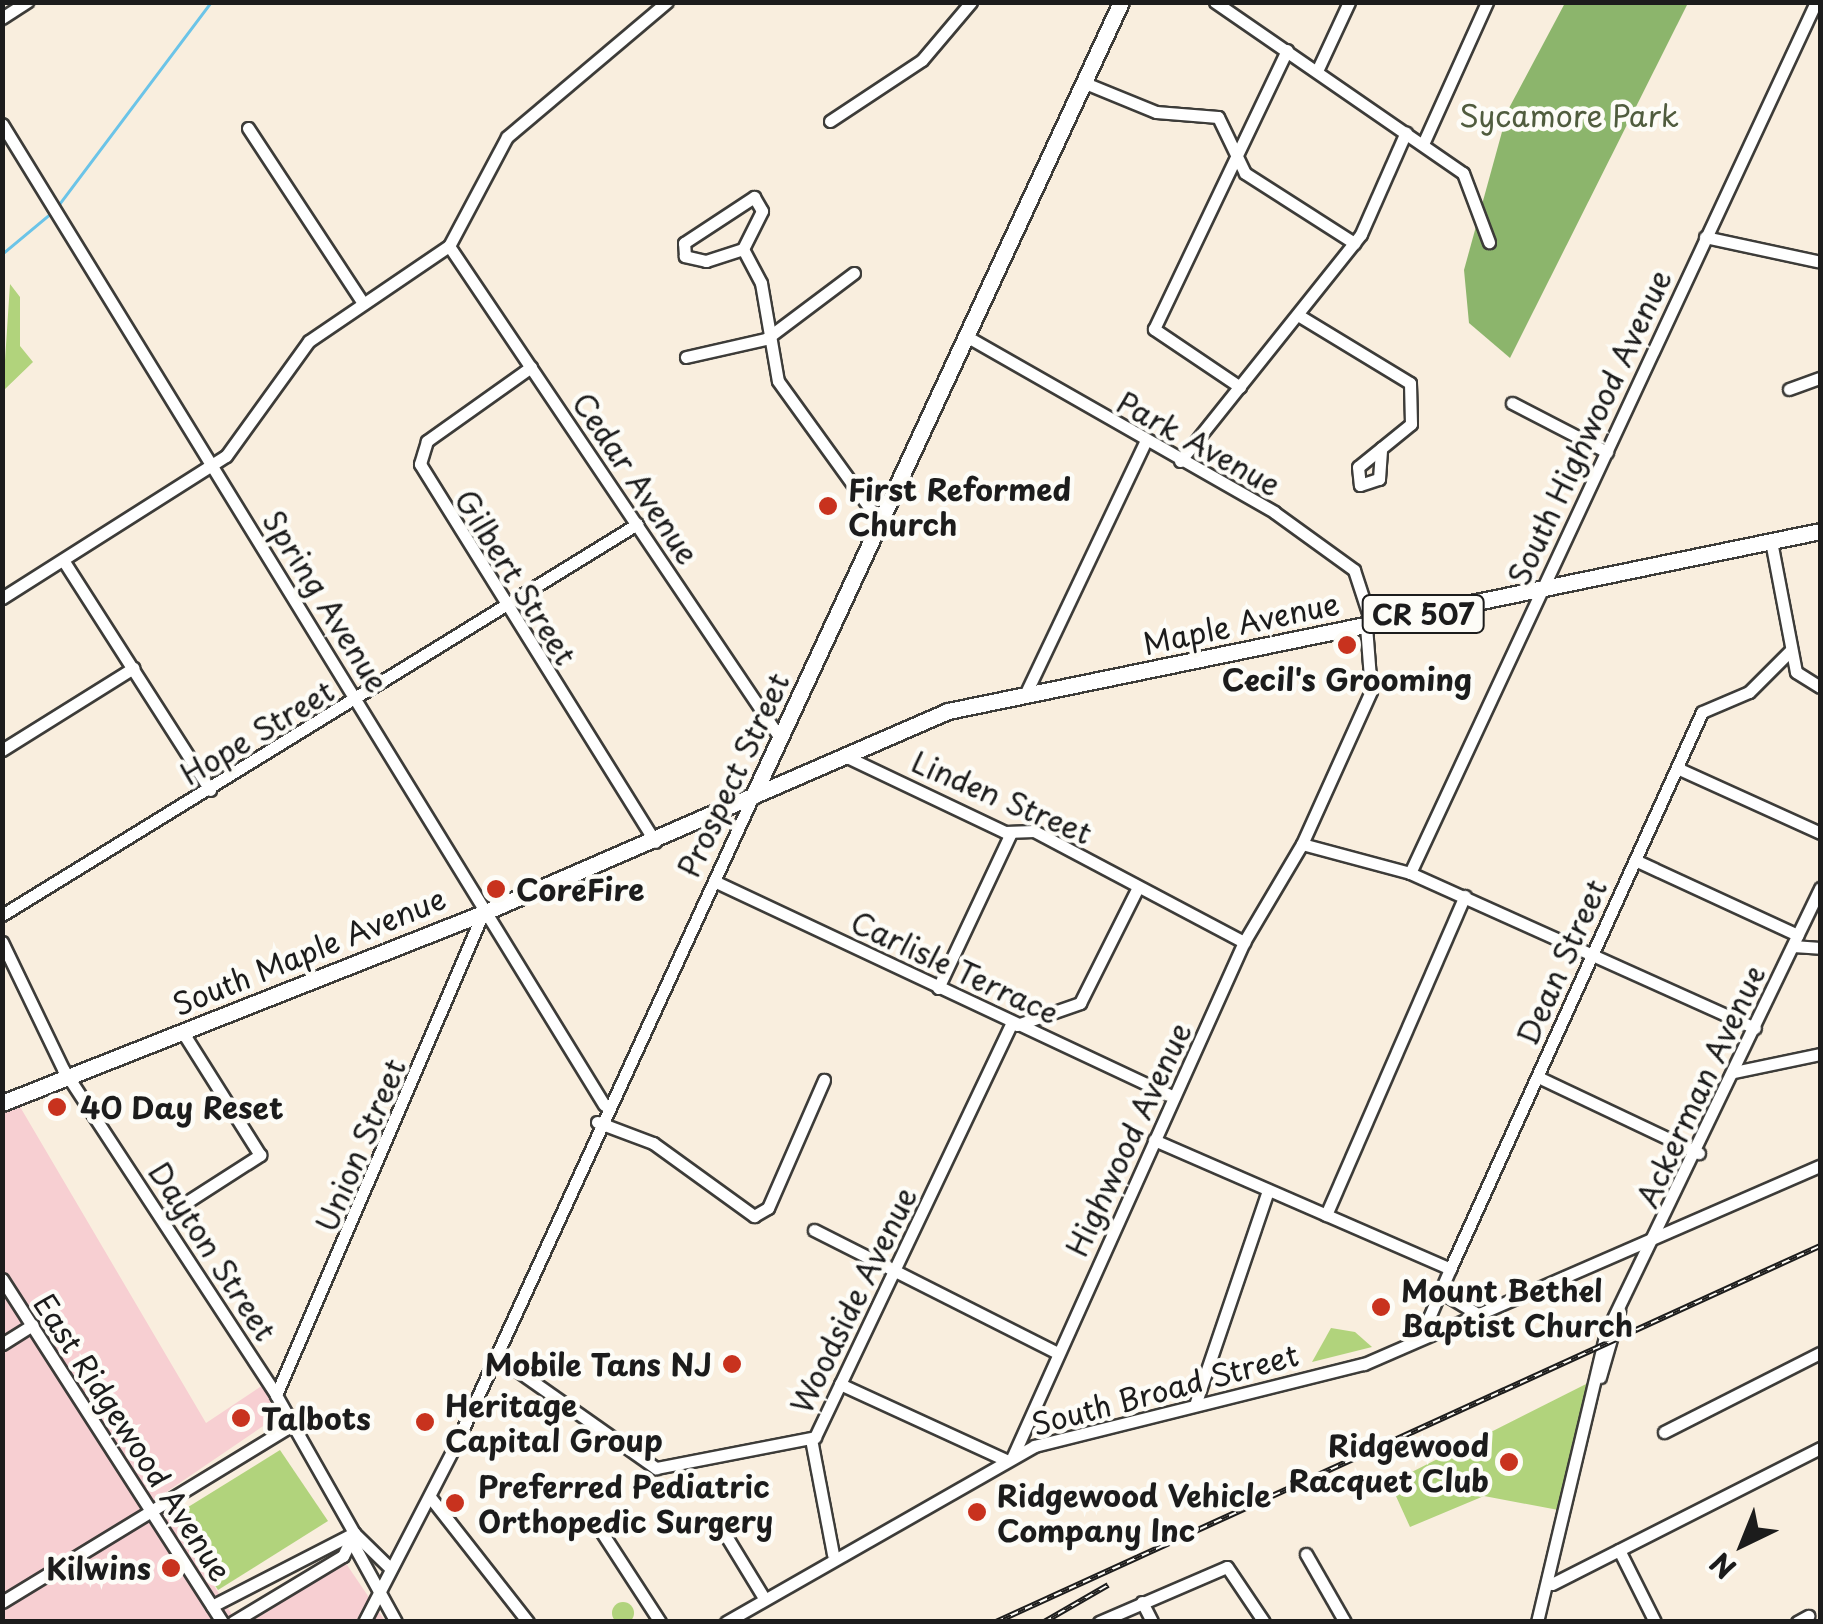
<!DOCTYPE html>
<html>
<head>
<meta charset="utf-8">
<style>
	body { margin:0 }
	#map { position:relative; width:1823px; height:1624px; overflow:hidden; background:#f9eede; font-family:"Playpen Sans",sans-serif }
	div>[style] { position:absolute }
	.built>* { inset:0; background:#f7cfd2 }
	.green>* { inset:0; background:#b1d37c }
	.round { border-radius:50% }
	.forest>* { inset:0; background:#8cb56c }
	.stream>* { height:2.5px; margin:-1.25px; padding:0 1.25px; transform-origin:1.25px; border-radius:1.25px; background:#6bc4e8 }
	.roads { filter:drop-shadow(2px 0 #3d3c39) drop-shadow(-2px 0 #3d3c39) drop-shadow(0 2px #3d3c39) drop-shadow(0 -2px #3d3c39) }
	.minor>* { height:11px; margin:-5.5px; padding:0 5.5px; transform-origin:5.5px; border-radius:5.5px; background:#fff }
	.major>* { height:15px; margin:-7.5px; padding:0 7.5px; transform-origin:7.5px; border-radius:7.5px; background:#fff }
	.rail>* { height:6px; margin-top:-3px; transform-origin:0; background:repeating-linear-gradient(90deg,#fdfcf7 0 8px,#1c1c1c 0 16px); box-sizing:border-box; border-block:2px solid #1c1c1c }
	.dots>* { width:28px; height:28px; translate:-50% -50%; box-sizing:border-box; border:5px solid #fdfcf7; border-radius:50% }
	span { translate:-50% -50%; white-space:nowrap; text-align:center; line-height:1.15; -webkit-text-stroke:9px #fdfcf7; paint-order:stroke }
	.shield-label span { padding:2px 8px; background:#fdfcf7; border:2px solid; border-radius:8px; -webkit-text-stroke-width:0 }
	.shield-label { font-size:28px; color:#1c1c1c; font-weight:700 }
	.park-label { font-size:30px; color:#505c3e }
	.street-label { font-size:30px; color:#1c1c1c }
	.poi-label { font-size:30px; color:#1c1c1c; font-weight:700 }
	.left { translate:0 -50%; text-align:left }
	.right { translate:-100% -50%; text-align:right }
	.frame { position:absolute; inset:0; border:5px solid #1c1c1c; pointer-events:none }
	.north { position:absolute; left:1693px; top:1494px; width:100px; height:100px; -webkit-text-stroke:8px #fdfcf7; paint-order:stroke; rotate:223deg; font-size:28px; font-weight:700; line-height:40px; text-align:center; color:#1c1c1c }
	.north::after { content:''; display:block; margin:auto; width:35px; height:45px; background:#1c1c1c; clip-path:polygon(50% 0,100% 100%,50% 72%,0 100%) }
</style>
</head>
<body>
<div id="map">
	<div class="built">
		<i style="clip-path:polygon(19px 1105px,206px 1423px,263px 1385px,281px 1414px,159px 1497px,236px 1621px,3px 1622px,2px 1111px)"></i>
		<i style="clip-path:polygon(345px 1562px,385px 1621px,251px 1622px)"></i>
	</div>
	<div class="green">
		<i style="clip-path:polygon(10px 284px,20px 297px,20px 346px,33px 362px,3px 391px)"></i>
		<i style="clip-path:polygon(1331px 1328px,1355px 1332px,1372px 1347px,1312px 1362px)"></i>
		<i style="clip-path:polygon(1600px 1377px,1569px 1512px,1484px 1496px,1410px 1527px,1390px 1483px)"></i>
		<i style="clip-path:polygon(280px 1450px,328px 1521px,218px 1590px,172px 1517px)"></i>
		<i class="round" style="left:612px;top:1602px;width:22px;height:22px"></i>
	</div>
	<div class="forest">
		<i style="clip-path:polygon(1565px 3px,1688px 3px,1510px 358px,1469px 323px,1464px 270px,1508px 110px)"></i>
	</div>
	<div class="stream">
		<i style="left:57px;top:207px;width:256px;rotate:-53.1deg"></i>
		<i style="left:2px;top:254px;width:64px;rotate:-39.9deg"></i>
	</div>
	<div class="roads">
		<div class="minor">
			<i style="left:1215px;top:2px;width:301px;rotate:34.6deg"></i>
			<i style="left:1463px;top:173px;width:74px;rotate:69.4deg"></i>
			<i style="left:2px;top:18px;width:30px;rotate:-33deg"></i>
			<i style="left:1317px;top:71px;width:76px;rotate:-65.1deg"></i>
			<i style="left:1085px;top:83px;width:77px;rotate:22.2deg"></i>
			<i style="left:1156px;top:112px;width:62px;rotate:4.6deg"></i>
			<i style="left:1218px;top:117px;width:62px;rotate:64.3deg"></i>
			<i style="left:1245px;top:173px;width:130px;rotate:32.7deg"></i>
			<i style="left:830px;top:121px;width:110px;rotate:-33.5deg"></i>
			<i style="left:922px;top:60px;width:76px;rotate:-49.8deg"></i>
			<i style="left:2px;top:124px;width:1151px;rotate:58.46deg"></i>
			<i style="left:248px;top:128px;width:209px;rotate:56.7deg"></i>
			<i style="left:1423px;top:144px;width:156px;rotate:-65.7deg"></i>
			<i style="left:754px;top:197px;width:16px;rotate:60deg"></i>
			<i style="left:762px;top:211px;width:42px;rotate:116.6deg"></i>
			<i style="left:743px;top:249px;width:39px;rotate:162deg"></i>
			<i style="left:706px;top:261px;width:22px;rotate:-167deg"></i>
			<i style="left:685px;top:256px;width:13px;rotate:-94deg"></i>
			<i style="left:684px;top:243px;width:84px;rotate:-33.3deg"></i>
			<i style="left:1705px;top:237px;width:115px;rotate:12.1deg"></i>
			<i style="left:449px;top:246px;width:593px;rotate:56.07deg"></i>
			<i style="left:743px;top:249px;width:38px;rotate:62deg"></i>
			<i style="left:761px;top:283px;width:99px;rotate:80.2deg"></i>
			<i style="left:778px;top:381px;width:173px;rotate:54.2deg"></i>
			<i style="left:1298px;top:315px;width:131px;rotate:31.3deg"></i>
			<i style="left:1410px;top:383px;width:41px;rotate:88.6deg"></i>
			<i style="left:1411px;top:424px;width:68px;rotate:140.9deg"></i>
			<i style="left:1358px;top:467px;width:18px;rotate:84deg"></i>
			<i style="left:1360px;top:485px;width:20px;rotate:-18deg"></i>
			<i style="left:1379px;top:479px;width:31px;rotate:-86deg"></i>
			<i style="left:966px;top:336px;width:355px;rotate:29.7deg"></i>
			<i style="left:1274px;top:512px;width:99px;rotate:35.9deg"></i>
			<i style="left:1354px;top:570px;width:58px;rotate:71.9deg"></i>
			<i style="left:686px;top:357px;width:82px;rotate:-12.7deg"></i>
			<i style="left:766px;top:339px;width:110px;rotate:-36.9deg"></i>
			<i style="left:531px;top:367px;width:128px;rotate:144.6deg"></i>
			<i style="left:427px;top:441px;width:24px;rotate:107deg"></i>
			<i style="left:420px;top:464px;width:445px;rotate:58.1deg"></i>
			<i style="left:1240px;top:387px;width:104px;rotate:-146deg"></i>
			<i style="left:1154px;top:329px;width:309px;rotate:-64.5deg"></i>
			<i style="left:1789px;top:389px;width:33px;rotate:-20deg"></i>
			<i style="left:1512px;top:403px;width:107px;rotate:27.3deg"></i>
			<i style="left:1180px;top:461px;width:290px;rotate:-51.4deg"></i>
			<i style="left:1361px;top:234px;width:111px;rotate:-66.2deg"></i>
			<i style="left:1771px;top:541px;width:133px;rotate:79.2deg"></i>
			<i style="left:1796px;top:672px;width:28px;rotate:32deg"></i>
			<i style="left:63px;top:560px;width:273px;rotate:57.4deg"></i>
			<i style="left:2px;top:598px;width:265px;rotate:-32.4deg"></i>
			<i style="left:226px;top:456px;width:142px;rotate:-54.2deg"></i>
			<i style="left:309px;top:341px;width:169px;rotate:-34.2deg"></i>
			<i style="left:449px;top:246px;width:123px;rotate:-62deg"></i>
			<i style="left:507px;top:137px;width:209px;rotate:-40.2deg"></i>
			<i style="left:1025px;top:695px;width:280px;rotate:-64.6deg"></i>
			<i style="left:2px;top:750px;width:155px;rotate:-32deg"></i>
			<i style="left:845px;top:756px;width:177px;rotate:25.4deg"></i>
			<i style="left:1005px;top:832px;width:29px;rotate:-2deg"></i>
			<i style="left:1034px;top:831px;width:238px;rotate:27.9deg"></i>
			<i style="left:1677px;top:768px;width:157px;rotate:24.4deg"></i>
			<i style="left:1302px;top:844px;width:168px;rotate:-65.7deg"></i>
			<i style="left:1371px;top:691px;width:65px;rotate:-94.4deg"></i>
			<i style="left:1635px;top:860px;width:179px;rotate:24.8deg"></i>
			<i style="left:1410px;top:873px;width:961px;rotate:-65.01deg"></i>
			<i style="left:714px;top:881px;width:508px;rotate:25.15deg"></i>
			<i style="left:2px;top:915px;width:746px;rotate:-31.62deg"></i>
			<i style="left:2px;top:942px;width:141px;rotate:64.3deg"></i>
			<i style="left:63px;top:1069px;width:389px;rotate:56.8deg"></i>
			<i style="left:276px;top:1395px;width:159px;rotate:60.5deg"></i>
			<i style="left:354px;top:1533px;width:50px;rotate:44.2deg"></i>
			<i style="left:1793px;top:946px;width:27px;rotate:4deg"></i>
			<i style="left:938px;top:988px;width:171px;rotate:-64.8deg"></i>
			<i style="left:1017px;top:1025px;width:67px;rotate:-19.2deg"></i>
			<i style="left:1080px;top:1003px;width:130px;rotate:-63.4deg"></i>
			<i style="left:1734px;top:1072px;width:88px;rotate:-11.8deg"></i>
			<i style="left:1538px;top:1077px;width:178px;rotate:25.3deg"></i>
			<i style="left:597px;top:1122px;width:60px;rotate:20.6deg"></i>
			<i style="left:653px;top:1143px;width:125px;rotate:35.9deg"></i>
			<i style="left:754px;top:1216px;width:16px;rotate:-30deg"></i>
			<i style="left:768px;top:1208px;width:140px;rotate:-66.4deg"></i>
			<i style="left:1154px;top:1140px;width:323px;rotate:23.5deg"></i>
			<i style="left:1326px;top:1215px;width:348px;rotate:-66.5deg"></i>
			<i style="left:162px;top:1218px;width:117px;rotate:-32.7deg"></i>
			<i style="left:260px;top:1155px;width:146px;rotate:-122.2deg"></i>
			<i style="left:814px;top:1230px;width:271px;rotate:26.8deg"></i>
			<i style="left:2px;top:1279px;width:407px;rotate:57.3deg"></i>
			<i style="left:1441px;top:1292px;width:41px;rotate:31deg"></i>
			<i style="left:1432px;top:1333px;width:14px;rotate:-107deg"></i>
			<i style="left:1428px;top:1320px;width:56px;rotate:-66.7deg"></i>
			<i style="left:1450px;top:1269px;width:611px;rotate:-65.66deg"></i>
			<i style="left:1702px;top:712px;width:51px;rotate:-23.1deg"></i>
			<i style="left:1749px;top:692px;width:58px;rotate:-45deg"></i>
			<i style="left:2px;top:1344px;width:36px;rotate:-32deg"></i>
			<i style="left:495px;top:1355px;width:197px;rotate:35.1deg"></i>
			<i style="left:656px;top:1468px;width:162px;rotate:-11deg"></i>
			<i style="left:815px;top:1437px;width:458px;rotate:-64.6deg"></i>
			<i style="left:1600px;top:1377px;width:69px;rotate:-73.9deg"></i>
			<i style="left:840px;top:1384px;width:183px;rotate:24.6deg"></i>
			<i style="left:276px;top:1395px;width:525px;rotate:-66.76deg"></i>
			<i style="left:1196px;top:1402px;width:223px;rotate:-71.2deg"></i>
			<i style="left:1664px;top:1432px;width:175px;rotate:-26.9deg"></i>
			<i style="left:811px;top:1439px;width:117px;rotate:79.2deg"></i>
			<i style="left:1013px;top:1456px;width:564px;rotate:-65.8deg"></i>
			<i style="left:1244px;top:942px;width:114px;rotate:-59.4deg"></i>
			<i style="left:1302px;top:844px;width:112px;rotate:15deg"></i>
			<i style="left:1410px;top:873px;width:378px;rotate:24.2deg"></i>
			<i style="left:430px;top:1497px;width:159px;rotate:51.9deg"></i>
			<i style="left:717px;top:1521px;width:90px;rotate:58.6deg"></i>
			<i style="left:597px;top:1525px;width:116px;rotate:57deg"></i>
			<i style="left:352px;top:1542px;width:91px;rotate:61.2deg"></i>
			<i style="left:1619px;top:1550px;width:80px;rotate:63.4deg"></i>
			<i style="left:1306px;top:1554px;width:78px;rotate:60.2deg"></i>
			<i style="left:1552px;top:1584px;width:301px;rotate:-26.9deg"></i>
			<i style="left:2px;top:1602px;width:336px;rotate:-31.4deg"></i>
			<i style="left:1142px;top:1602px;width:22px;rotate:63deg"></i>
			<i style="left:212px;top:1606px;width:160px;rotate:-27.2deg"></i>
			<i style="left:233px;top:1622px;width:128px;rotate:-31deg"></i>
			<i style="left:343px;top:1556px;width:25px;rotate:-64deg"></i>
			<i style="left:364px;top:1622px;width:196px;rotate:-62.7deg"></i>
			<i style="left:454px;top:1448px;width:717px;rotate:-65.36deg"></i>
			<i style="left:726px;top:1622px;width:355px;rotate:-29.7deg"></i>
			<i style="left:1034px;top:1446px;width:340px;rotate:-14deg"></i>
			<i style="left:1364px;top:1364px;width:497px;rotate:-23.5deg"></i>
			<i style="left:1099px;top:1622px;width:139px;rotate:-23.3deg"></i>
			<i style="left:1227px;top:1567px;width:66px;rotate:56.1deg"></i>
			<i style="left:1537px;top:1622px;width:297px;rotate:-76.6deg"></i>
			<i style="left:1606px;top:1333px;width:494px;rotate:-64.3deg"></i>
			<i style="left:1797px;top:1622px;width:13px;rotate:-29deg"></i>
		</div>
		<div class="major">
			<i style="left:753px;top:796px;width:875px;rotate:-65.13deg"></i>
			<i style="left:2px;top:1103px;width:517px;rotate:-21.55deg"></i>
			<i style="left:483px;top:913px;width:507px;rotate:-23.48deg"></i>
			<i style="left:948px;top:711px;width:890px;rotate:-11.66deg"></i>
		</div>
	</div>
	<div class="rail">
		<i style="left:996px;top:1622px;width:906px;rotate:-24.53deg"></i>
		<i style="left:1044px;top:1622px;width:74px;rotate:-30deg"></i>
	</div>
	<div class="dots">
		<i style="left:828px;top:506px;background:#c8321e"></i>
		<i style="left:1347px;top:645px;background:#c8321e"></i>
		<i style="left:496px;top:889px;background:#c8321e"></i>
		<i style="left:57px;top:1107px;background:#c8321e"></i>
		<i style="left:1381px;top:1307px;background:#c8321e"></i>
		<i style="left:732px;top:1364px;background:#c8321e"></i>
		<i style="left:241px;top:1418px;background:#c8321e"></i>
		<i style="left:425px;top:1422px;background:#c8321e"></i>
		<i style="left:1509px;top:1462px;background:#c8321e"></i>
		<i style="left:455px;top:1503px;background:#c8321e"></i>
		<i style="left:977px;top:1512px;background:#c8321e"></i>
		<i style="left:171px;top:1568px;background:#c8321e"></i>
	</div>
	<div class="shield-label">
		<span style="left:1423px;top:614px">CR 507</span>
	</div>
	<div class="park-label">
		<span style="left:1569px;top:115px">Sycamore Park</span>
	</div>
	<div class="street-label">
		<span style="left:1589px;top:427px;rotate:-65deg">South Highwood Avenue</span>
		<span style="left:1199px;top:443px;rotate:29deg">Park Avenue</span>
		<span style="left:636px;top:478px;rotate:56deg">Cedar Avenue</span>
		<span style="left:516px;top:577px;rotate:58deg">Gilbert Street</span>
		<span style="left:326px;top:601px;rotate:58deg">Spring Avenue</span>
		<span style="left:1241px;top:623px;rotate:-12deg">Maple Avenue</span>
		<span style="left:257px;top:732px;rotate:-31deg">Hope Street</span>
		<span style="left:733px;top:775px;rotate:-65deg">Prospect Street</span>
		<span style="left:1002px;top:797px;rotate:23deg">Linden Street</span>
		<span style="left:309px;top:951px;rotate:-22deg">South Maple Avenue</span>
		<span style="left:1561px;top:962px;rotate:-66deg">Dean Street</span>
		<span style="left:955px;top:967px;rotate:25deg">Carlisle Terrace</span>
		<span style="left:1700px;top:1086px;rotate:-65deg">Ackerman Avenue</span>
		<span style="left:1128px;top:1139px;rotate:-65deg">Highwood Avenue</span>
		<span style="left:360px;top:1145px;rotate:-67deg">Union Street</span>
		<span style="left:213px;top:1251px;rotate:57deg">Dayton Street</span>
		<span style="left:853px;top:1300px;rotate:-64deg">Woodside Avenue</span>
		<span style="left:1165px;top:1389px;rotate:-15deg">South Broad Street</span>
		<span style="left:133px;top:1437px;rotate:57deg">East Ridgewood Avenue</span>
	</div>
	<div class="poi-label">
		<span class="left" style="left:848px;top:506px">First Reformed<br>Church</span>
		<span style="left:1347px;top:679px">Cecil's Grooming</span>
		<span class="left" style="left:516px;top:889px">CoreFire</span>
		<span class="left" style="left:80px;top:1107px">40 Day Reset</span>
		<span class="left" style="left:1401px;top:1307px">Mount Bethel<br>Baptist Church</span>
		<span class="right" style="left:712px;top:1364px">Mobile Tans NJ</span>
		<span class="left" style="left:445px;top:1422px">Heritage<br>Capital Group</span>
		<span class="left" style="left:261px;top:1418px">Talbots</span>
		<span class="right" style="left:1489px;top:1462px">Ridgewood<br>Racquet Club</span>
		<span class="left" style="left:478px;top:1503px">Preferred Pediatric<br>Orthopedic Surgery</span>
		<span class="left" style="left:997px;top:1512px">Ridgewood Vehicle<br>Company Inc</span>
		<span class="right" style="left:151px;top:1568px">Kilwins</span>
	</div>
	<div class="frame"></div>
	<div class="north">N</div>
</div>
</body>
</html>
